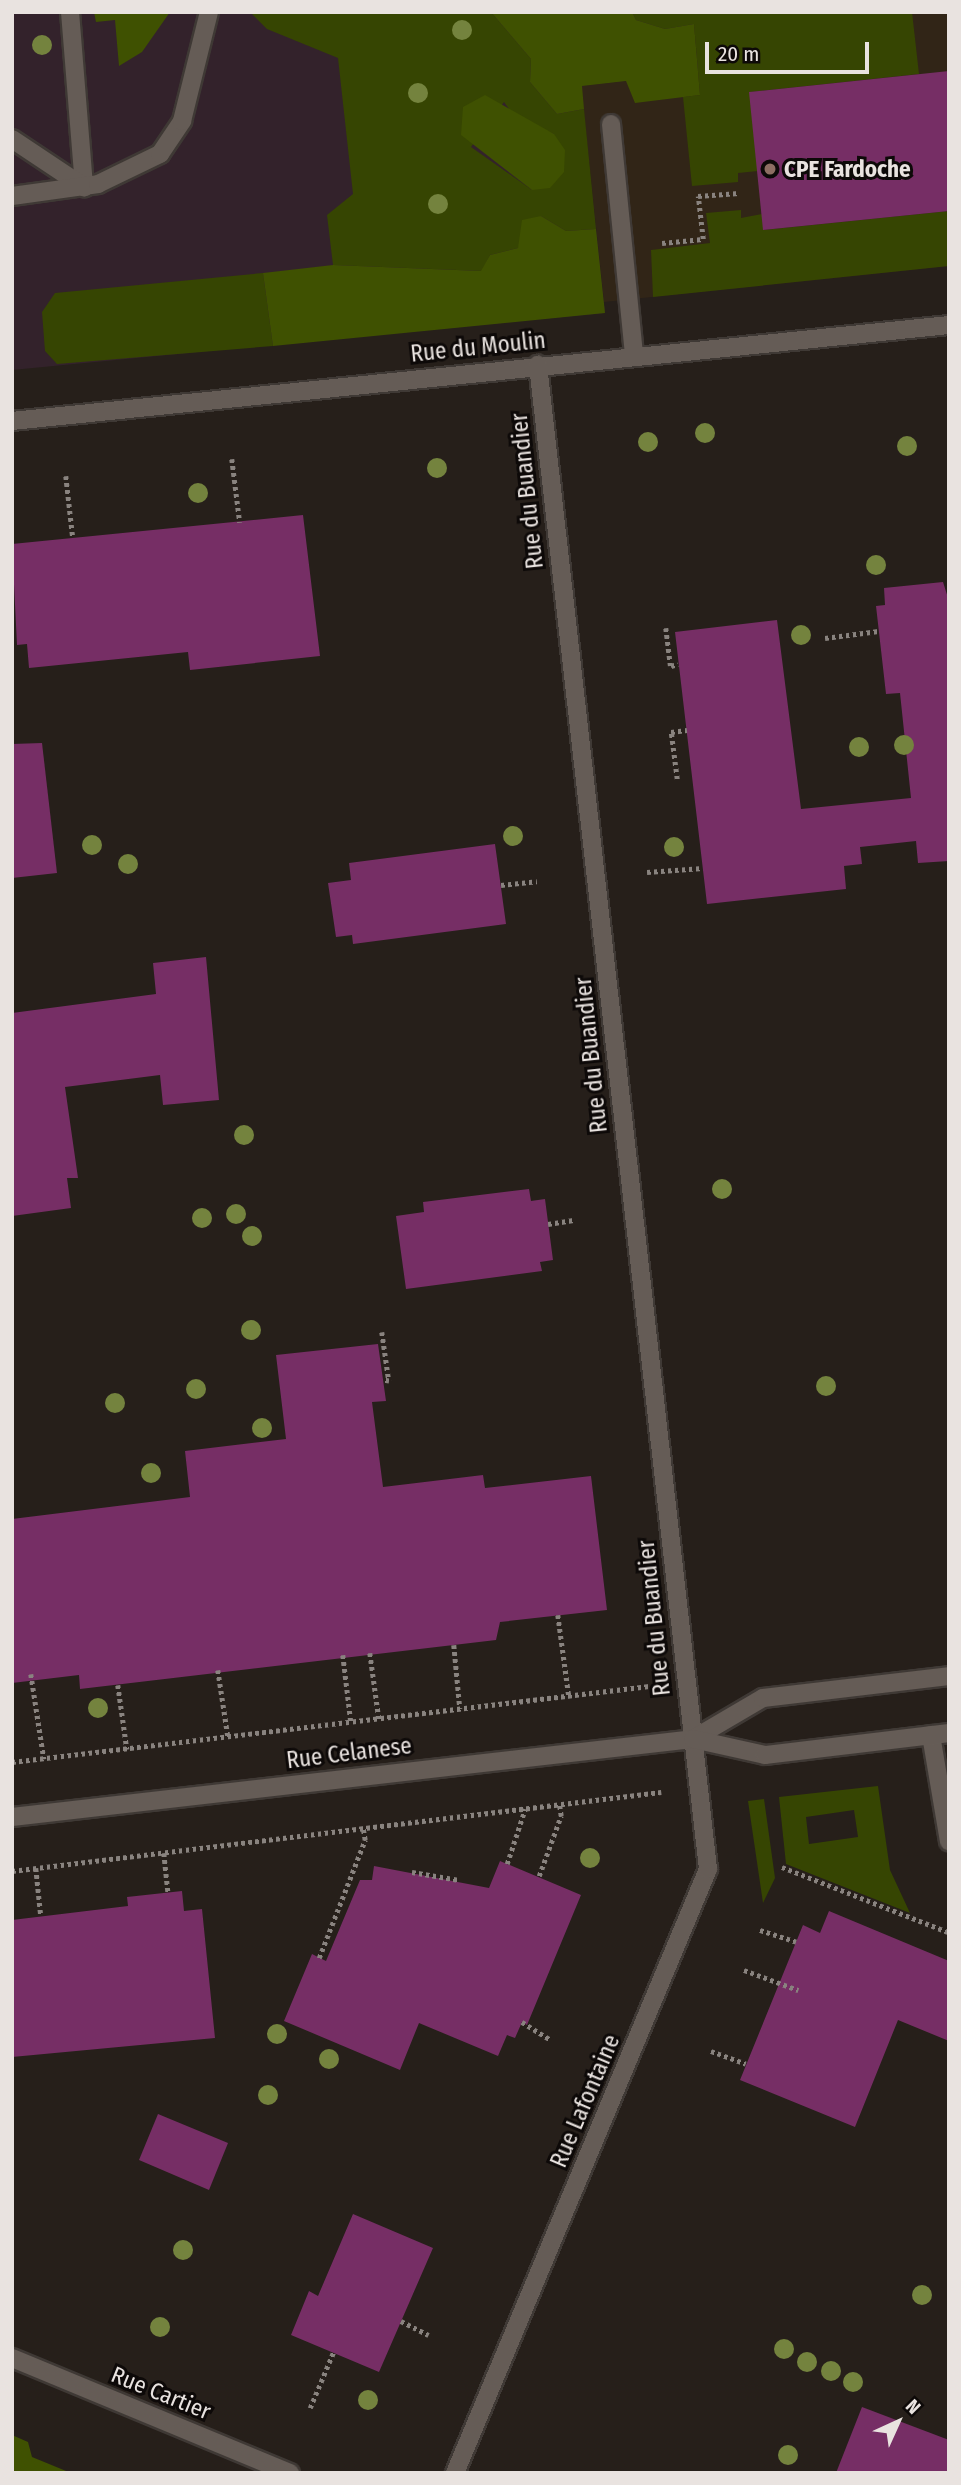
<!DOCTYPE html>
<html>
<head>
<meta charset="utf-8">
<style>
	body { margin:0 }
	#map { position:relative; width:961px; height:2485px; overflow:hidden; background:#261f1a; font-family:"Fira Sans Condensed",sans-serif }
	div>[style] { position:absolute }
	.industrial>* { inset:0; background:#33222b }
	.education>* { inset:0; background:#312517 }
	.green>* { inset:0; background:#364502 }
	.forest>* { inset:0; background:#3f5101 }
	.building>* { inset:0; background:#762e65 }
	.path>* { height:4.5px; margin-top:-2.25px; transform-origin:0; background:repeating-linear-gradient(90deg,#89837f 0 3.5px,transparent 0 7px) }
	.roads { filter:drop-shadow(2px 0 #3f3935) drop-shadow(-2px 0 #3f3935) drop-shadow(0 2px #3f3935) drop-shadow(0 -2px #3f3935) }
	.lane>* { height:18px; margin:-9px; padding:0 9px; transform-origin:9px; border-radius:9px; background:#655c56 }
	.street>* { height:18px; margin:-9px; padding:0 9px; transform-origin:9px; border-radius:9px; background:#655c56 }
	.secondary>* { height:18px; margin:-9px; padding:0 9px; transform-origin:9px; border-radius:9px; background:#655c56 }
	.trees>* { width:20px; height:20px; margin:-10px; border-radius:50%; background:#74833e }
	.dots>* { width:19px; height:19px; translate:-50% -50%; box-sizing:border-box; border:4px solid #0d0908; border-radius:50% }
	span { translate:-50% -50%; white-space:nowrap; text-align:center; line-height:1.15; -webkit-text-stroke:6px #0d0908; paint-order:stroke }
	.poi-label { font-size:23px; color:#e9e3e0; font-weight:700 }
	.left { translate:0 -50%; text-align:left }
	.street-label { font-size:23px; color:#e9e3e0 }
	.frame { position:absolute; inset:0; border:14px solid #e9e3e0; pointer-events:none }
	.north { position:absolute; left:863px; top:2387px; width:70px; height:70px; -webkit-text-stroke:5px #0d0908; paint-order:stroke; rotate:45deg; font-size:19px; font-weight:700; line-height:28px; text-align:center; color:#e9e3e0 }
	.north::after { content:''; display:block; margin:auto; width:24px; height:32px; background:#e9e3e0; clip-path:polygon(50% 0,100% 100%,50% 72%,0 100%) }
	.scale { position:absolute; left:705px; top:42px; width:164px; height:32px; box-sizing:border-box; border:4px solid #e9e3e0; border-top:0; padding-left:9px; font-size:21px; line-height:24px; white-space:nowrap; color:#e9e3e0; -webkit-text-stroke:5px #0d0908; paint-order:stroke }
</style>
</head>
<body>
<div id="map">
	<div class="industrial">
		<i style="clip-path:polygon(12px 12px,692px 12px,699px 73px,581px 86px,605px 313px,12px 370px)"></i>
	</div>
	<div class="education">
		<i style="clip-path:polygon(692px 12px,949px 12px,949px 266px,604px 302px,581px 86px,699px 73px)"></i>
	</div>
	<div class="green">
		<i style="clip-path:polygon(evenodd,250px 12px,491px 12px,531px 59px,530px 82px,557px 114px,584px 109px,596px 229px,566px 231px,541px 216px,518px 248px,490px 255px,482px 271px,333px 265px,327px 215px,353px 194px,338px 58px,267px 29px,250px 12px,504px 102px,515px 117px,554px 134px,532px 190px,471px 147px,504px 102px)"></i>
		<i style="clip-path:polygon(632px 12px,912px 12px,919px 74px,750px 92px,758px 171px,738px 173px,738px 182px,692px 186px,683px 97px,700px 95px,694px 24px,665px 29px,636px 20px)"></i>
		<i style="clip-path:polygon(741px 210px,741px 218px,762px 214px,764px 230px,949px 211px,949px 266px,653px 297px,651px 250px,710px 243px,706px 213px)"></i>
		<i style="clip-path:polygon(263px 273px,273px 346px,57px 364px,45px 351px,42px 312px,55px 293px)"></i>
		<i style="clip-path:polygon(evenodd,878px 1786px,890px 1870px,910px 1913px,786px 1864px,779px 1797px,878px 1786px,854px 1810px,858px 1837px,809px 1844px,806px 1817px,854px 1810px)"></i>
		<i style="clip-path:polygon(764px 1799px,775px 1878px,763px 1903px,748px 1801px)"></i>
	</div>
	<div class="forest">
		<i style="clip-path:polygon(94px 12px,170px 12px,142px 52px,119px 66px,115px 20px,96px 22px)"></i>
		<i style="clip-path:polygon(491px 12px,632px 12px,636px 20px,665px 29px,694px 24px,700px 95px,635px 103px,626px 81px,582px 86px,584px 109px,557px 114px,530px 82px,531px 59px)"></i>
		<i style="clip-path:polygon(485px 95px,554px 134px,565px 150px,564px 172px,550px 188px,532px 190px,461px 135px,463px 107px)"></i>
		<i style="clip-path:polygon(541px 216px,566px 231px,596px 229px,605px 313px,273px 346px,263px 273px,333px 265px,481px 271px,490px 255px,518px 248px,522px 220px)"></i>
		<i style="clip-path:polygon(12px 2435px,28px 2442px,32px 2457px,71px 2473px,12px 2473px)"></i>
	</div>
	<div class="building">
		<i style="clip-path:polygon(949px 71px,949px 211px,763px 230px,749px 92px)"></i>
		<i style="clip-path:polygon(303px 515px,320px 656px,190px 670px,188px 652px,29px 668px,27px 644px,17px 645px,12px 544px)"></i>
		<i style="clip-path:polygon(943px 582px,949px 601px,949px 861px,918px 863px,916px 841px,860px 847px,862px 864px,844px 866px,846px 889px,707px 904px,675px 632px,777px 620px,801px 809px,911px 798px,900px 693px,886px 694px,876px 606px,885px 605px,884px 588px)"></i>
		<i style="clip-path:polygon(42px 743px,57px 873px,12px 878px,12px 744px)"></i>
		<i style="clip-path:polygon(495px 844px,506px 924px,353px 944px,352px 935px,336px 937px,328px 883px,351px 880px,349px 863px)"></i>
		<i style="clip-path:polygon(206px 957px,219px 1100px,163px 1105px,160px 1075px,65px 1087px,78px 1178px,67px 1178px,71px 1208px,12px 1216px,12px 1013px,156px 994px,153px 963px)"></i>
		<i style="clip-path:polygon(529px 1189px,531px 1201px,545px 1199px,553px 1260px,540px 1262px,542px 1271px,406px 1289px,396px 1216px,424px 1212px,423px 1202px)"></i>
		<i style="clip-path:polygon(378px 1344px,386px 1401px,372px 1402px,383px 1487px,483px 1475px,485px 1488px,591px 1476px,607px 1610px,500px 1622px,496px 1640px,80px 1689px,79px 1675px,12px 1683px,12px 1519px,190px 1497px,185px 1451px,286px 1439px,276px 1355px)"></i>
		<i style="clip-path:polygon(500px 1861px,581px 1895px,527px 2025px,522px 2022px,515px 2038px,507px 2035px,498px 2056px,419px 2023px,400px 2070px,284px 2021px,312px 1954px,326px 1961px,360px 1880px,372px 1880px,374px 1866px,489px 1888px)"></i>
		<i style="clip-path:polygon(182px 1891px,184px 1911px,202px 1909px,215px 2038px,12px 2057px,12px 1920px,128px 1906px,127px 1897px)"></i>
		<i style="clip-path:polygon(829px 1911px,949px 1961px,949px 2041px,898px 2020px,855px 2127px,740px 2080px,803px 1925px,820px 1933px)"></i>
		<i style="clip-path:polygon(158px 2114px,228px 2143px,209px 2190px,139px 2160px)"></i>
		<i style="clip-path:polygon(353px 2214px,433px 2248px,379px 2372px,291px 2335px,309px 2291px,318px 2296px)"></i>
		<i style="clip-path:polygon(862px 2407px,949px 2440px,949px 2473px,836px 2473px)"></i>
	</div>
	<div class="path">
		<i style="left:662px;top:243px;width:41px;rotate:-5.6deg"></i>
		<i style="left:703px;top:239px;width:43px;rotate:-96.6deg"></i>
		<i style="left:698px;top:196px;width:41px;rotate:-4.2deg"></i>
		<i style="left:232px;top:459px;width:64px;rotate:82.9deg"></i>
		<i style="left:66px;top:476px;width:62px;rotate:83.6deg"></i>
		<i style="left:666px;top:628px;width:38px;rotate:83deg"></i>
		<i style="left:671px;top:666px;width:7px;rotate:-16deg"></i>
		<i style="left:825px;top:638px;width:54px;rotate:-7.4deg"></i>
		<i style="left:677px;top:779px;width:47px;rotate:-97.3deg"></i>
		<i style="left:671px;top:732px;width:16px;rotate:-7deg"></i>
		<i style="left:647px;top:872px;width:56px;rotate:-4.1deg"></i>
		<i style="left:501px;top:885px;width:36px;rotate:-6deg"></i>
		<i style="left:548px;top:1224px;width:26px;rotate:-9deg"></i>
		<i style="left:382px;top:1332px;width:49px;rotate:81.9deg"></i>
		<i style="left:389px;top:1381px;width:6px;rotate:-171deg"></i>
		<i style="left:558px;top:1615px;width:82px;rotate:82.3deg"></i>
		<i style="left:454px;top:1645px;width:64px;rotate:84.6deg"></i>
		<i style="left:370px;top:1653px;width:67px;rotate:82.2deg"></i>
		<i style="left:343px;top:1655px;width:67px;rotate:83.2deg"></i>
		<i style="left:218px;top:1670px;width:67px;rotate:81.4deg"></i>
		<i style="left:31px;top:1674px;width:86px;rotate:81.3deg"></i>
		<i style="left:118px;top:1685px;width:65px;rotate:82deg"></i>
		<i style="left:12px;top:1762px;width:642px;rotate:-6.8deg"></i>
		<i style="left:164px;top:1853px;width:39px;rotate:84deg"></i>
		<i style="left:507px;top:1864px;width:58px;rotate:-71.9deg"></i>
		<i style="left:782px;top:1867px;width:178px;rotate:21.4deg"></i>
		<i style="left:36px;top:1868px;width:48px;rotate:84.1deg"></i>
		<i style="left:12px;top:1871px;width:654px;rotate:-6.94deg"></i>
		<i style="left:412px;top:1872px;width:48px;rotate:9.7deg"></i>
		<i style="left:539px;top:1876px;width:64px;rotate:-69.9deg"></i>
		<i style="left:561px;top:1816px;width:12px;rotate:-99deg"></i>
		<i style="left:760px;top:1930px;width:38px;rotate:18deg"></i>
		<i style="left:319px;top:1958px;width:127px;rotate:-68.7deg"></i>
		<i style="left:365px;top:1840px;width:11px;rotate:-100deg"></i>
		<i style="left:744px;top:1970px;width:58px;rotate:20.3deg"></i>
		<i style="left:522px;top:2022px;width:34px;rotate:32deg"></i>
		<i style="left:711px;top:2051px;width:37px;rotate:20deg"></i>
		<i style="left:401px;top:2321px;width:31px;rotate:27deg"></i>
		<i style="left:310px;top:2408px;width:60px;rotate:-67.3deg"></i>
	</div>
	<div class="roads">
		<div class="lane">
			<i style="left:70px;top:12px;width:176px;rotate:85.4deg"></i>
			<i style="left:611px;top:124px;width:232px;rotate:84.3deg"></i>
			<i style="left:12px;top:139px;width:87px;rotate:33.7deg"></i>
			<i style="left:12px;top:196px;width:87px;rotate:-7.9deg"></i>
			<i style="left:98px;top:184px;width:69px;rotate:-25.8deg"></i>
			<i style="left:160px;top:154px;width:40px;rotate:-56deg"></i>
			<i style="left:182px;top:121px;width:112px;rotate:-76.1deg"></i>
		</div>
		<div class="street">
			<i style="left:12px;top:421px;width:942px;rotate:-5.85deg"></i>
			<i style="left:931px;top:1735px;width:108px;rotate:80.4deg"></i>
			<i style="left:12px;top:2358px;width:301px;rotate:22.5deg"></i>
			<i style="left:455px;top:2473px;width:655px;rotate:-67.27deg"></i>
			<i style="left:708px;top:1869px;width:1514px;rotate:-96.45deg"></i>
		</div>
		<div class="secondary">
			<i style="left:693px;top:1739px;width:81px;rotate:-30.4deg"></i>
			<i style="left:763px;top:1698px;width:187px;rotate:-6.7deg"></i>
			<i style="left:12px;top:1817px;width:685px;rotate:-6.53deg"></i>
			<i style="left:693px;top:1739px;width:74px;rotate:12.5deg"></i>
			<i style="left:765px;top:1755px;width:185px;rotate:-6.8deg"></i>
		</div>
	</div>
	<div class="trees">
		<i style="left:462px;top:30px"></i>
		<i style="left:42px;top:45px"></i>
		<i style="left:418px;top:93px"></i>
		<i style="left:438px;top:204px"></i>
		<i style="left:705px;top:433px"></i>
		<i style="left:648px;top:442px"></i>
		<i style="left:907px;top:446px"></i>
		<i style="left:437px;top:468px"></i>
		<i style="left:198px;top:493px"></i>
		<i style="left:876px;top:565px"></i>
		<i style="left:801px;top:635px"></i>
		<i style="left:904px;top:745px"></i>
		<i style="left:859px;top:747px"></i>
		<i style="left:513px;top:836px"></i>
		<i style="left:92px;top:845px"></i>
		<i style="left:674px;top:847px"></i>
		<i style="left:128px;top:864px"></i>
		<i style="left:244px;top:1135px"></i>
		<i style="left:722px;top:1189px"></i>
		<i style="left:236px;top:1214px"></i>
		<i style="left:202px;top:1218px"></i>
		<i style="left:252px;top:1236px"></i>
		<i style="left:251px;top:1330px"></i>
		<i style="left:826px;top:1386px"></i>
		<i style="left:196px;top:1389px"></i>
		<i style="left:115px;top:1403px"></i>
		<i style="left:262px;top:1428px"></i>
		<i style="left:151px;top:1473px"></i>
		<i style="left:98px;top:1708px"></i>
		<i style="left:590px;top:1858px"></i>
		<i style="left:277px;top:2034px"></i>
		<i style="left:329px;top:2059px"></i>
		<i style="left:268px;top:2095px"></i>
		<i style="left:183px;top:2250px"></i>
		<i style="left:922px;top:2295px"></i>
		<i style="left:160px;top:2327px"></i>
		<i style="left:784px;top:2349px"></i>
		<i style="left:807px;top:2362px"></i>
		<i style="left:831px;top:2371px"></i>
		<i style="left:853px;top:2382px"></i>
		<i style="left:368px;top:2400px"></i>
		<i style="left:788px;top:2455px"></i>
	</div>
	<div class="dots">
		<i style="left:770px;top:169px;background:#8d6e63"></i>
	</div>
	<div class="poi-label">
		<span class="left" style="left:784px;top:169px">CPE Fardoche</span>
	</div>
	<div class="street-label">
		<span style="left:478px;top:347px;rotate:-6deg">Rue du Moulin</span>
		<span style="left:527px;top:491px;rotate:-96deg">Rue du Buandier</span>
		<span style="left:591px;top:1055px;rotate:-96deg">Rue du Buandier</span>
		<span style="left:654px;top:1618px;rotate:-96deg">Rue du Buandier</span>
		<span style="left:349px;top:1753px;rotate:-7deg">Rue Celanese</span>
		<span style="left:585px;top:2101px;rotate:-67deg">Rue Lafontaine</span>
		<span style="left:161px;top:2393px;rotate:22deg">Rue Cartier</span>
	</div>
	<div class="frame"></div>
	<div class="north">N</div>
	<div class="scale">20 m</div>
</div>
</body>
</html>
